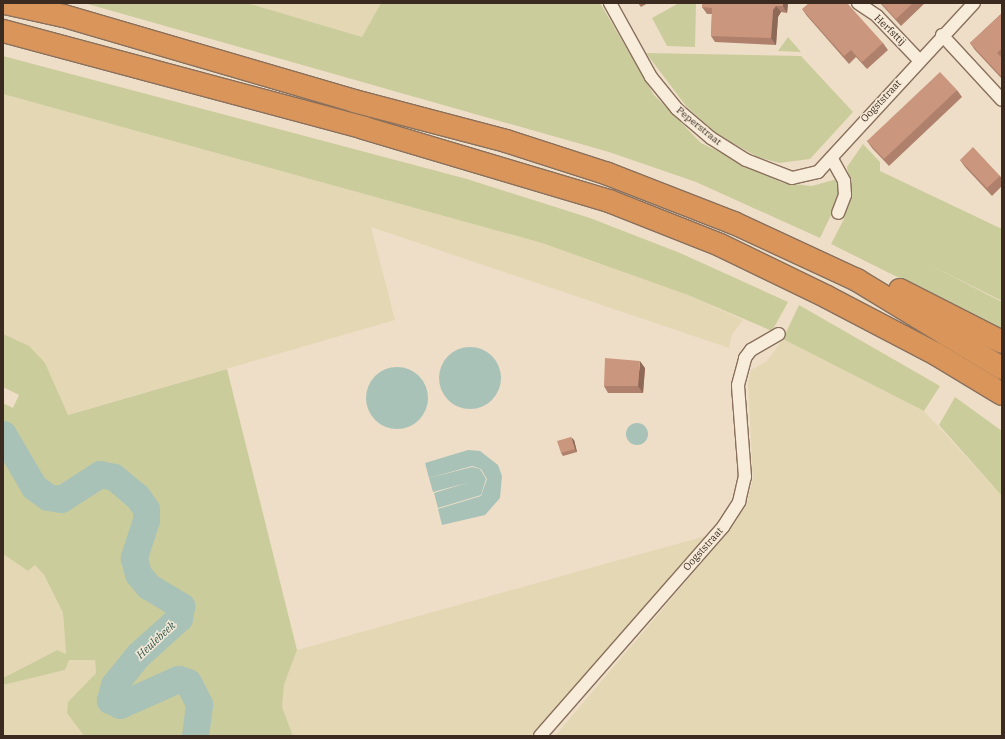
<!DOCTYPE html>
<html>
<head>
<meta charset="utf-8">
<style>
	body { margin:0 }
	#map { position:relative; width:1005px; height:739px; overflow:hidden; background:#eedec7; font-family:"IBM Plex Serif",serif }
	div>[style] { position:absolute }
	.farmland>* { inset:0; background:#e3d7b4 }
	.green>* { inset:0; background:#cbcc9b }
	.water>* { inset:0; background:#a8c2b8 }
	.round { border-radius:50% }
	.river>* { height:27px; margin:-13.5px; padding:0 13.5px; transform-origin:13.5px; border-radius:13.5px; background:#a8c2b8 }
	.roads { filter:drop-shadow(1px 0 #89705d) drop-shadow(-1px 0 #89705d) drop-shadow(0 1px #89705d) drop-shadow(0 -1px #89705d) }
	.street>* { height:12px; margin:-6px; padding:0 6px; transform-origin:6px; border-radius:6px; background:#f8ecda }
	.highway>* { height:22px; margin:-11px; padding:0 11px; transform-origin:11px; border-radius:11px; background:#da955b }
	.wall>* { inset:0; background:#af816c }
	.shaded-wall>* { inset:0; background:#8e6958 }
	.building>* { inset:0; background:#cb967e }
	span { translate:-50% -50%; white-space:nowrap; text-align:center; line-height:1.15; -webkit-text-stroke:3px #f5e9d6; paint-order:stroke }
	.street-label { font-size:10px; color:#3a2a20 }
	.water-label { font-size:11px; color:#305952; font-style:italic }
	.frame { position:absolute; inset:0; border:4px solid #3a2a20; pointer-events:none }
</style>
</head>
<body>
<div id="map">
	<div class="farmland">
		<i style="clip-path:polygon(247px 3px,381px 3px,362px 37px)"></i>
		<i style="clip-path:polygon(3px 94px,542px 243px,688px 295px,743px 320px,732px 334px,729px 348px,371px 227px,395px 320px,67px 415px,45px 363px,3px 334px)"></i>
		<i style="clip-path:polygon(783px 339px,924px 411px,1002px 496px,1002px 736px,555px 736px,733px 526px,746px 505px,753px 479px,748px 383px,751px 370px,766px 362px)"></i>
		<i style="clip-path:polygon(709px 535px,531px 736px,293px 736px,282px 707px,284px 685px,297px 650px)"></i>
		<i style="clip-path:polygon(3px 554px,28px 571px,35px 565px,44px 575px,63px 613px,66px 655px,56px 650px,3px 678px)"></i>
		<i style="clip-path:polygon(68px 660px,95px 660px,96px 673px,68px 702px,67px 713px,84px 736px,3px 736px,3px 685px,65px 670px)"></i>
	</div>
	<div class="green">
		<i style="clip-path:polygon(84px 3px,247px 3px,362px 37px,381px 3px,600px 3px,654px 95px,701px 143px,783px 183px,812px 186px,837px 179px,839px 187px,835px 207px,820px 238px,696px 182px,609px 152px)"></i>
		<i style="clip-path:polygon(679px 3px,696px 3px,695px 47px,667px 46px,652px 18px)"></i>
		<i style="clip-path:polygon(788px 37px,801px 52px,778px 51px)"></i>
		<i style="clip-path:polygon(646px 53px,801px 56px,853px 112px,810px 159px,779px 163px,758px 157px,718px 135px,686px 106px)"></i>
		<i style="clip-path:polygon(3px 56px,467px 179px,590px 218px,680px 253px,788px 302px,772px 331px,688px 295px,542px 243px,3px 94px)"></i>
		<i style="clip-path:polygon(863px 144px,880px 162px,880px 171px,1002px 229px,1002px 301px,928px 264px,1002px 302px,1002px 329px,831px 244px,844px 219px,851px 193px,847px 167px)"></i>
		<i style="clip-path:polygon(799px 305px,940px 386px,924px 411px,783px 339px)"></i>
		<i style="clip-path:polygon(3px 334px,29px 346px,45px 363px,68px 415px,227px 369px,297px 650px,284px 685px,282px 707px,293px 736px,199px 736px,201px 690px,194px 679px,181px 674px,173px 674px,129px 698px,119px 695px,123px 682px,133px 668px,181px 626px,187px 607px,152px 582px,140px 567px,140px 551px,153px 509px,130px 483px,106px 466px,89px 470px,60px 494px,40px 484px,27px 465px,3px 422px,3px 403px,13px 408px,19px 395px,3px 387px)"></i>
		<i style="clip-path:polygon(955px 397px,1002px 431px,1002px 496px,939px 425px)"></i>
		<i style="clip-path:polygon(3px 446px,27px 484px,41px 499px,56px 506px,68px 505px,100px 482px,121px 488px,137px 504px,141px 520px,130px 555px,133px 573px,145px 589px,171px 603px,173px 610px,170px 619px,128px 661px,102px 698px,108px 709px,118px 710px,184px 686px,193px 703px,189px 736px,84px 736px,67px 713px,68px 702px,96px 673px,95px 660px,69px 660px,65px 670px,3px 685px,3px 678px,57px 650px,66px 654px,63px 613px,44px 575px,35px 565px,28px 571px,3px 554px)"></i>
	</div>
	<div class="water">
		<i class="round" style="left:439px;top:347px;width:62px;height:62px"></i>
		<i class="round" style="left:366px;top:367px;width:62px;height:62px"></i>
		<i class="round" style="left:626px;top:423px;width:22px;height:22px"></i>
		<i style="clip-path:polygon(468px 450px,480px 451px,498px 465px,502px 476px,500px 498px,485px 515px,442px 525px,438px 509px,481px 496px,487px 479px,481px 469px,472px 466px,429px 478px,425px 463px)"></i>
		<i style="clip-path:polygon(472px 467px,480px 469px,486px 479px,481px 495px,438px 508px,434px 493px,470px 482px,433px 492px,429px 478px)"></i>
	</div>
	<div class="river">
		<i style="left:3px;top:434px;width:61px;rotate:59.7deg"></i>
		<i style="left:34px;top:487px;width:17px;rotate:36deg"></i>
		<i style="left:48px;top:497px;width:13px;rotate:9deg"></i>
		<i style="left:61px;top:499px;width:46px;rotate:-32.7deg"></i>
		<i style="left:100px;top:474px;width:14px;rotate:12deg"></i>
		<i style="left:114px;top:477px;width:30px;rotate:40deg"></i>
		<i style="left:137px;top:496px;width:16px;rotate:55deg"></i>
		<i style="left:146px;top:509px;width:11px;rotate:90deg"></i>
		<i style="left:146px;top:520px;width:40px;rotate:108deg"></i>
		<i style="left:134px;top:558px;width:16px;rotate:76deg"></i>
		<i style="left:138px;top:574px;width:16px;rotate:50deg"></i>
		<i style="left:148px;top:586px;width:39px;rotate:31deg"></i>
		<i style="left:181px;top:606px;width:12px;rotate:99deg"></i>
		<i style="left:179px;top:618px;width:55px;rotate:137.9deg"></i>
		<i style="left:138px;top:655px;width:38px;rotate:129deg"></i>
		<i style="left:114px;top:685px;width:16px;rotate:105deg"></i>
		<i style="left:110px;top:700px;width:11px;rotate:27deg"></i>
		<i style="left:120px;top:705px;width:64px;rotate:-24.1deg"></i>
		<i style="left:178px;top:679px;width:10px;rotate:17deg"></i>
		<i style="left:188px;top:682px;width:25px;rotate:63deg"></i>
		<i style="left:199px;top:704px;width:32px;rotate:97deg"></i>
	</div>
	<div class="roads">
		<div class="street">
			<i style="left:610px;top:3px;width:85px;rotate:61deg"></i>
			<i style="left:651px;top:77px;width:41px;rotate:50.9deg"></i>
			<i style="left:677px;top:109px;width:45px;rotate:40.5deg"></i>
			<i style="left:711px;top:138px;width:41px;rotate:32.2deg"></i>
			<i style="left:746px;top:160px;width:49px;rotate:21.4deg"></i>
			<i style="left:792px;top:178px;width:27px;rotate:-13deg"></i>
			<i style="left:818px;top:172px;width:230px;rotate:-47.3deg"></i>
			<i style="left:858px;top:3px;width:23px;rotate:34deg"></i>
			<i style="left:877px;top:16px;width:61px;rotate:46.3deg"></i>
			<i style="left:942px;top:35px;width:88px;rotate:47.3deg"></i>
			<i style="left:832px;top:159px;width:25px;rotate:61deg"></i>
			<i style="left:844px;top:181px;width:14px;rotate:86deg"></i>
			<i style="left:845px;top:195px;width:19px;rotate:111deg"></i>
			<i style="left:540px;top:736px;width:278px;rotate:-48.8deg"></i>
			<i style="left:723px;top:527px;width:30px;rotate:-57deg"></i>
			<i style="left:739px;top:502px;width:26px;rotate:-77deg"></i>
			<i style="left:745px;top:477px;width:92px;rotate:-94.4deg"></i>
			<i style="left:738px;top:385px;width:28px;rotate:-75deg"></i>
			<i style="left:745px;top:358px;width:10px;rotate:-53deg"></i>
			<i style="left:751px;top:350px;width:32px;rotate:-30deg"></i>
		</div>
		<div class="highway">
			<i style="left:5px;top:3px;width:60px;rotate:12.4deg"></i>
			<i style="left:64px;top:16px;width:302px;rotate:16.3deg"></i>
			<i style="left:354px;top:101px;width:157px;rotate:14.7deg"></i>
			<i style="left:506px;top:141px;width:107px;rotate:17.9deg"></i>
			<i style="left:608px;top:174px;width:135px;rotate:21.3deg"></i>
			<i style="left:734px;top:223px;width:136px;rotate:24.9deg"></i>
			<i style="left:857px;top:280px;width:170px;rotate:31.3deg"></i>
			<i style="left:3px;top:31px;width:374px;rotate:15deg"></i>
			<i style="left:364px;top:128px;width:256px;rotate:16.6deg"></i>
			<i style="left:609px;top:201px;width:119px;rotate:21.6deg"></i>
			<i style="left:720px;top:245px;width:119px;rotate:25.9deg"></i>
			<i style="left:827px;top:297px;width:123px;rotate:27.6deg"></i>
			<i style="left:936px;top:354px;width:77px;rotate:31.2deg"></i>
			<i style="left:900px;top:290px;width:114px;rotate:27deg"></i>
		</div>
	</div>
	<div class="wall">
		<i style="clip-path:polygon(638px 3px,648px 3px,641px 7px)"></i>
		<i style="clip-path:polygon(702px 3px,788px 3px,787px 13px,781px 12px,778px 17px,776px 45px,715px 42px,711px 36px,712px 14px,707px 14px,702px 7px)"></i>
		<i style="clip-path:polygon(880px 3px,925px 3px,901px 26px)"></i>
		<i style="clip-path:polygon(802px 9px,883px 43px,888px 50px,867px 69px,856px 57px,849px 64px,807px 16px)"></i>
		<i style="clip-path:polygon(1002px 13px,1002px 79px,975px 50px,970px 43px)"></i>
		<i style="clip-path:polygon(957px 90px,962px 97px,889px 166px,872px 148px,867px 141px)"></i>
		<i style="clip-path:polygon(960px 160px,1000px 176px,1002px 178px,1002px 186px,992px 196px,965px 167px)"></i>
		<i style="clip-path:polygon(645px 368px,643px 393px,608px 393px,604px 386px)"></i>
		<i style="clip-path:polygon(574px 440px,577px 452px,563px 456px,561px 453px)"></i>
	</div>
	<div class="shaded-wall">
		<i style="clip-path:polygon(783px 3px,788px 3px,787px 13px,783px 6px)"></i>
		<i style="clip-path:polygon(776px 6px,781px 12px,778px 17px,776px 45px,771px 38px,773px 10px)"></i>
		<i style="clip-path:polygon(640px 361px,645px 368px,643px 393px,638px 386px)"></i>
		<i style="clip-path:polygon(571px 437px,574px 440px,577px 452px,575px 449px)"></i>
	</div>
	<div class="building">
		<i style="clip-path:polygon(702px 3px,783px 3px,783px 6px,776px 6px,773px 10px,771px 38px,711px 36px,712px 8px,702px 7px)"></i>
		<i style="clip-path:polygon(809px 3px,847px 3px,883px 43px,862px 62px,851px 50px,844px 56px,802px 9px)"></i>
		<i style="clip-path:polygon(881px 3px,913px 3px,896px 19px)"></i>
		<i style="clip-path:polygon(1002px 13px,1002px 48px,997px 53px,1002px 58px,1002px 77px,970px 43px)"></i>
		<i style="clip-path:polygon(940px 72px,957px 90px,884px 159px,867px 141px)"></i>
		<i style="clip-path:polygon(973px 147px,1000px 176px,987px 188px,960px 160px)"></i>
		<i style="clip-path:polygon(605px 358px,640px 361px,638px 386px,604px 386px)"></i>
		<i style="clip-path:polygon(571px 437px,575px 449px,561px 453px,557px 441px)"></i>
	</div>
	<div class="street-label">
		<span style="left:890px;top:30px;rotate:44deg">Herfsttij</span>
		<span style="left:881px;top:101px;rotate:-47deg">Oogststraat</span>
		<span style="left:699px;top:126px;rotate:39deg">Peperstraat</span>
		<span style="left:703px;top:549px;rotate:-48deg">Oogststraat</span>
	</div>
	<div class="water-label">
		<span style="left:156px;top:640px;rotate:-43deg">Heulebeek</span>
	</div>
	<div class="frame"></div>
</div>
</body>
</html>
